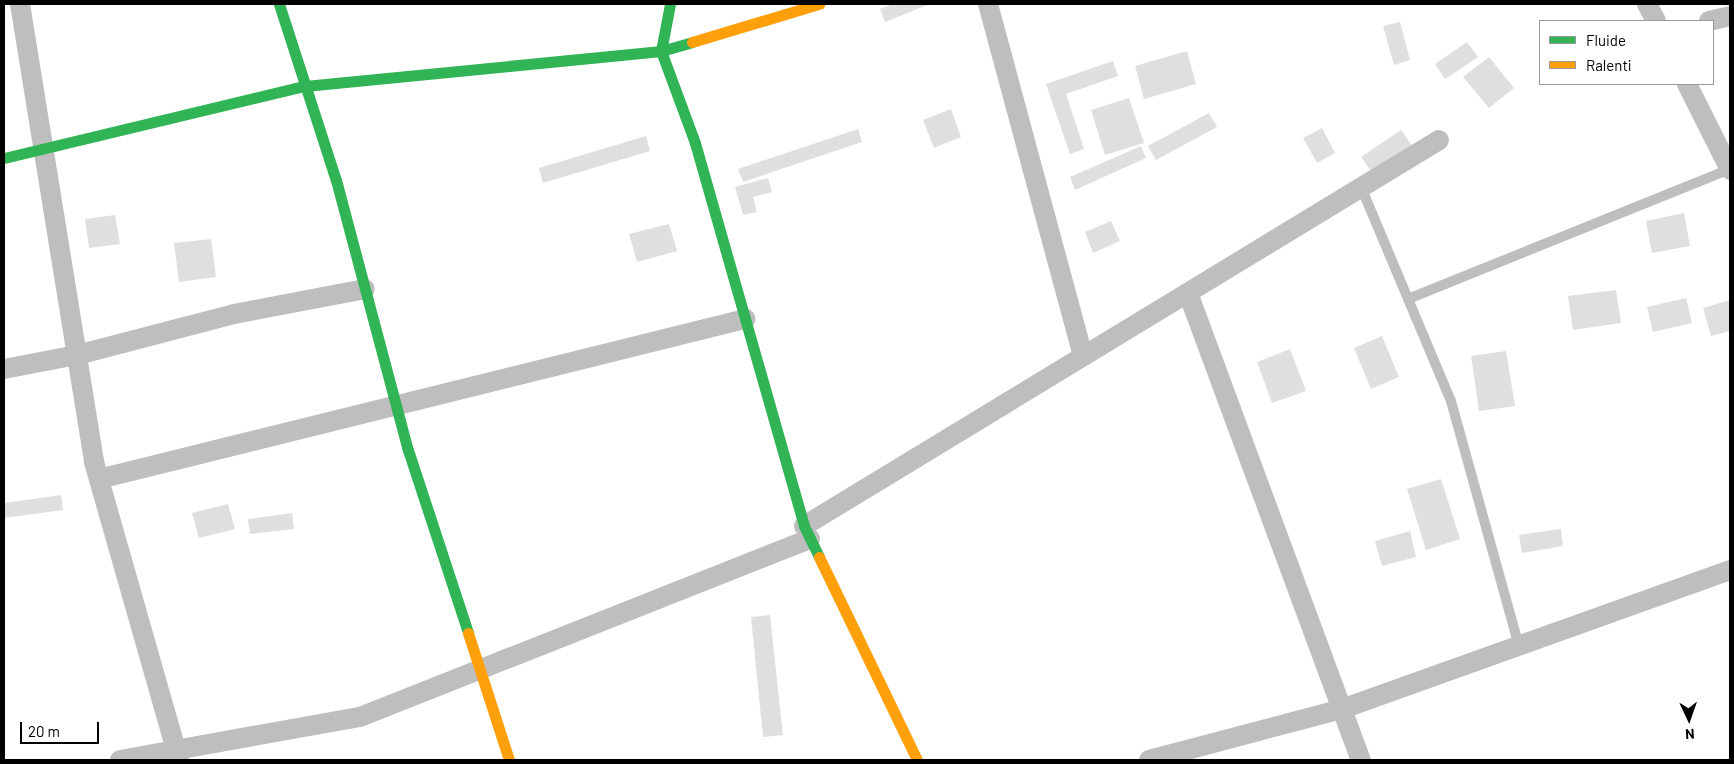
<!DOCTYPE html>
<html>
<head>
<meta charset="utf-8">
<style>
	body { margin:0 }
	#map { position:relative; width:1734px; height:764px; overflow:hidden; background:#fff; font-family:Barlow,sans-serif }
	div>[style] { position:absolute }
	.building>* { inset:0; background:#dfdfdf }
	.lane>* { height:10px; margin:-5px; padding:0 5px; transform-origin:5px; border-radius:5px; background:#bebebe }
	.street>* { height:20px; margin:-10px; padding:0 10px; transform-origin:10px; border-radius:10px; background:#bebebe }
	.fast>* { height:11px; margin:-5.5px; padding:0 5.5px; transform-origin:5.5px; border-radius:5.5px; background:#30b455 }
	.slow>* { height:11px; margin:-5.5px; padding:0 5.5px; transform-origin:5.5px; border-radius:5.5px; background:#ff9f0a }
	span { translate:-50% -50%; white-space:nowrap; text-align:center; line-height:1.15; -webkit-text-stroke:5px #fff; paint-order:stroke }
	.frame { position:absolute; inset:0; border:5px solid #000; pointer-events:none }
	.legend { position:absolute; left:1539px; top:20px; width:175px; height:65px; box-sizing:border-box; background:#fff; border:1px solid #999; margin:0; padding:6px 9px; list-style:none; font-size:15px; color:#000 }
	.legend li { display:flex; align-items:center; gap:10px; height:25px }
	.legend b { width:25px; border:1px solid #999 }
	.north { position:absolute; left:1664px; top:694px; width:50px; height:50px; -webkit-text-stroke:4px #fff; paint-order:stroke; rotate:177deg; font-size:14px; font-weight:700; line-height:20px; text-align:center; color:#000 }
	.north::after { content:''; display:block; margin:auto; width:18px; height:22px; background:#000; clip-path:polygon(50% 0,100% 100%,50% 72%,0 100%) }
	.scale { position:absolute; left:20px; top:722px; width:79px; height:22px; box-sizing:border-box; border:2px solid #000; border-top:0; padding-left:6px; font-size:15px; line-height:18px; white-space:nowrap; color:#000; -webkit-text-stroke:4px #fff; paint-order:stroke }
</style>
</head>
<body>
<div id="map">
	<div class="building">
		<i style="clip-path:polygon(893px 4px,930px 4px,885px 22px,880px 9px)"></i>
		<i style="clip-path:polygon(1400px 22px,1410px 60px,1394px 65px,1383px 26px)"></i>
		<i style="clip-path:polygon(1467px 42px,1478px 57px,1445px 79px,1435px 64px)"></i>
		<i style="clip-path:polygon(1187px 51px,1196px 84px,1144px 99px,1135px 66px)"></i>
		<i style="clip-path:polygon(1489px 57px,1514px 88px,1489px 108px,1463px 77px)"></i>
		<i style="clip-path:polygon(1113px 61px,1118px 76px,1066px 94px,1084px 149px,1070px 154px,1046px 84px)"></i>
		<i style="clip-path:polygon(1129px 98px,1144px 143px,1105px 155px,1091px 110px)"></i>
		<i style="clip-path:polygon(951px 109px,961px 137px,934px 148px,923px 120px)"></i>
		<i style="clip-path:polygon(1209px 113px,1217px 127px,1156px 160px,1148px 146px)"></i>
		<i style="clip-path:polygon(1322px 128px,1335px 153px,1317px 163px,1303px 138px)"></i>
		<i style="clip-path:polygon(858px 129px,862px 142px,743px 182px,738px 169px)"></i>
		<i style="clip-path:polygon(1401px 130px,1415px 150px,1375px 177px,1361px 157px)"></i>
		<i style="clip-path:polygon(646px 136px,650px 151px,543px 183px,539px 168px)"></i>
		<i style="clip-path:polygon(1141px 146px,1146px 158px,1075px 190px,1070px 177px)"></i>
		<i style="clip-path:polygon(768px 178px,772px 192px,753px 197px,757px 212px,743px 215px,735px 187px)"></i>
		<i style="clip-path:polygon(1684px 213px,1690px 246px,1652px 253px,1646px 221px)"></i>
		<i style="clip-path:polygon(115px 215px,120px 244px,89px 248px,85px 219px)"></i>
		<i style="clip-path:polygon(1111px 221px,1120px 241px,1093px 253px,1085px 232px)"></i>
		<i style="clip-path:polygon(669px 224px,677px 251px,637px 262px,629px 234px)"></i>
		<i style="clip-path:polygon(211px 239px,216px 277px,179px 282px,174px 243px)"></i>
		<i style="clip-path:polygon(1616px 290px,1621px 323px,1573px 330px,1568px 296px)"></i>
		<i style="clip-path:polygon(1686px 298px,1692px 323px,1653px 332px,1647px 307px)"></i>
		<i style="clip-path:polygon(1730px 300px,1730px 331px,1711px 336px,1703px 308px)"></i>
		<i style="clip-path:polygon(1382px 336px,1399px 377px,1371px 389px,1354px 348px)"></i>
		<i style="clip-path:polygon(1290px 349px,1306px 391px,1272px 403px,1257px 362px)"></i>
		<i style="clip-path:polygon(1506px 351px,1515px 406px,1479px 411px,1471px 356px)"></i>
		<i style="clip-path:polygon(1441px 479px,1460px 539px,1426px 550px,1407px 489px)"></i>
		<i style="clip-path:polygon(61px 495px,63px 510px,4px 518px,4px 503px)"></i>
		<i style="clip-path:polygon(228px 504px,235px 529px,199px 538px,192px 513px)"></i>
		<i style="clip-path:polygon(292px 513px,294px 529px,250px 534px,248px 519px)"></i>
		<i style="clip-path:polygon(1561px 529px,1563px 546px,1522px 553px,1519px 535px)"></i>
		<i style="clip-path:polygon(1410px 531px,1416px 557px,1382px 566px,1375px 541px)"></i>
		<i style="clip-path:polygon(770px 615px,783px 735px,763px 737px,751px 617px)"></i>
	</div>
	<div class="lane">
		<i style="left:1361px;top:187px;width:232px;rotate:67.2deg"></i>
		<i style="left:1451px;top:401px;width:254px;rotate:74.5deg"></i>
		<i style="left:1408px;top:299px;width:347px;rotate:-22deg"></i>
	</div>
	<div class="street">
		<i style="left:20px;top:4px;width:464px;rotate:80.8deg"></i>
		<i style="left:94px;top:462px;width:310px;rotate:74.1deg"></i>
		<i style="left:988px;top:4px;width:365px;rotate:74.9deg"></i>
		<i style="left:1647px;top:4px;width:19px;rotate:62deg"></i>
		<i style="left:1709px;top:21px;width:22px;rotate:-13deg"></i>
		<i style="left:1687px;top:84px;width:96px;rotate:63.4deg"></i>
		<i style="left:1188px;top:293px;width:498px;rotate:69.7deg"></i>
		<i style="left:4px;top:369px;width:74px;rotate:-10.9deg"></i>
		<i style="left:77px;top:355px;width:162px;rotate:-14.6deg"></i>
		<i style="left:234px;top:314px;width:133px;rotate:-10.8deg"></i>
		<i style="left:99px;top:479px;width:666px;rotate:-13.91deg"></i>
		<i style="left:804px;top:526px;width:743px;rotate:-31.29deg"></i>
		<i style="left:120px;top:760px;width:244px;rotate:-10.2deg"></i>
		<i style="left:360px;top:717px;width:484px;rotate:-21.6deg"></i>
		<i style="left:1149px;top:760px;width:200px;rotate:-14.8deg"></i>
		<i style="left:1342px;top:709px;width:412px;rotate:-19.7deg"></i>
	</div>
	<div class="fast">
		<i style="left:279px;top:4px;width:185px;rotate:72.1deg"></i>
		<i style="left:336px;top:180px;width:279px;rotate:75.1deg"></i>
		<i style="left:408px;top:450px;width:193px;rotate:71.8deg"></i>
		<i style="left:670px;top:4px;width:48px;rotate:100.8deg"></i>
		<i style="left:661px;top:51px;width:98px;rotate:69.7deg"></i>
		<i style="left:695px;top:143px;width:398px;rotate:74.1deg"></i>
		<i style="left:804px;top:526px;width:34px;rotate:64deg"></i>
		<i style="left:4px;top:158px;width:309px;rotate:-13.5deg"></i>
		<i style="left:305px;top:86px;width:358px;rotate:-5.6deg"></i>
		<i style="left:661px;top:51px;width:32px;rotate:-16deg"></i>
	</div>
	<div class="slow">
		<i style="left:692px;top:42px;width:133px;rotate:-16.7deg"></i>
		<i style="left:819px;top:557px;width:225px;rotate:64.2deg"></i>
		<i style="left:468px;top:633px;width:133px;rotate:72.1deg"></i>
	</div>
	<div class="frame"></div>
	<ul class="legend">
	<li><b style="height:6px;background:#30b455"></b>Fluide</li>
	<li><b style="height:6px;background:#ff9f0a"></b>Ralenti</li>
	</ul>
	<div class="north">N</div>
	<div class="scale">20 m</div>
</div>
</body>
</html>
